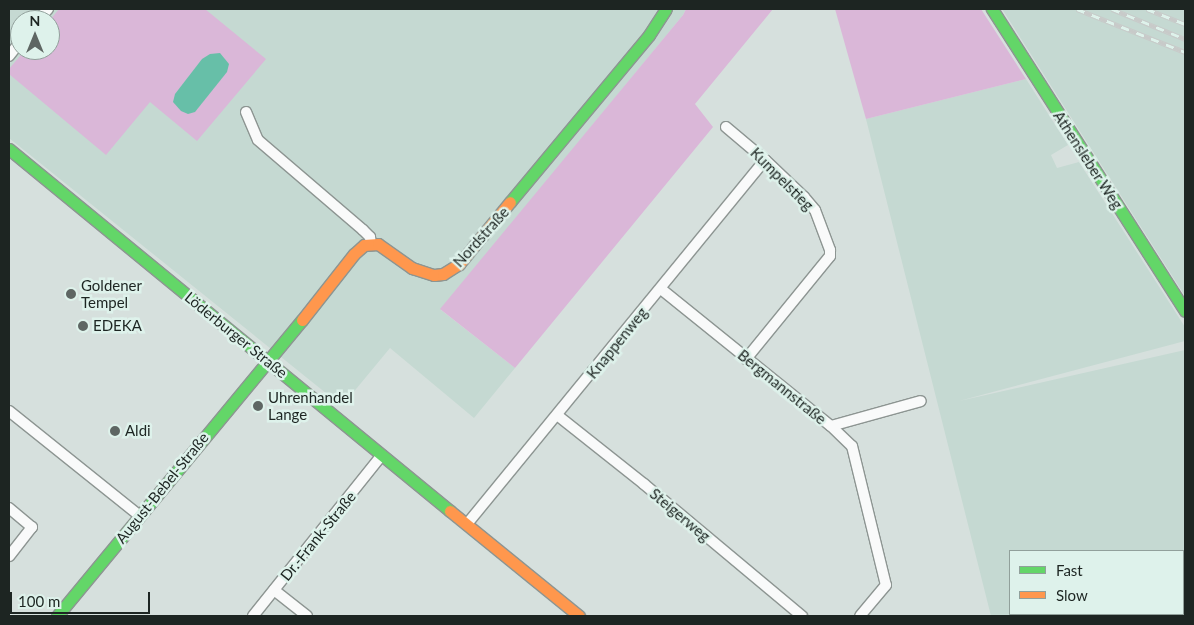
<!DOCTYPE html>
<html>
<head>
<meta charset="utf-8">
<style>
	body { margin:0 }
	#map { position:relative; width:1194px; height:625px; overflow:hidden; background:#d6e0dd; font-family:Lato,sans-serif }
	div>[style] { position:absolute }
	.built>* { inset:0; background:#c5d9d2 }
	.green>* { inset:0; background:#dab7d8 }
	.water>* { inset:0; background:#67bfa8 }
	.roads { filter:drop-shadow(1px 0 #8d9592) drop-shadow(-1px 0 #8d9592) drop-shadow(0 1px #8d9592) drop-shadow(0 -1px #8d9592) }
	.street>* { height:10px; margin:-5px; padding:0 5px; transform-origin:5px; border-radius:5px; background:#f9fafa }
	.fast>* { height:11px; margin:-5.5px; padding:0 5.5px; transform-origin:5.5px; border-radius:5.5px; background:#63d668 }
	.slow>* { height:11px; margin:-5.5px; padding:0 5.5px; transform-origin:5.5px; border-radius:5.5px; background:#ff974d }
	.rail>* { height:4.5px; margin-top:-2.25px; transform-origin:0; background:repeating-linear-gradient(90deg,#def2eb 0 8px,#c8cac9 0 16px); box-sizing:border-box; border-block:1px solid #c8cac9 }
	.dots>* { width:14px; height:14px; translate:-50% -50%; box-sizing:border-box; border:2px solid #def2eb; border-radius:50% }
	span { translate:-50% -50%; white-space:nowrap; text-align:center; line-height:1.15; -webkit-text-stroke:5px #def2eb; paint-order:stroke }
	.street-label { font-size:15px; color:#1d2522 }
	.poi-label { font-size:15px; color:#1d2522 }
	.left { translate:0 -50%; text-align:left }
	.frame { position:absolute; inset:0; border:10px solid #1d2522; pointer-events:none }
	.legend { position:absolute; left:1009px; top:550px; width:175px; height:65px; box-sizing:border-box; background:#def2eb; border:1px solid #91a09b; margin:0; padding:6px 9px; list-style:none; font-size:15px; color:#1d2522 }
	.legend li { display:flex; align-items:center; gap:10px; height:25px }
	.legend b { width:25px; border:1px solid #91a09b }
	.north { position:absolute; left:10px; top:10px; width:50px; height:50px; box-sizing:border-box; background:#def2eb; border:1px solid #91a09b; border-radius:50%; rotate:0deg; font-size:14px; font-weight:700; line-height:20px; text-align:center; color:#1d2522 }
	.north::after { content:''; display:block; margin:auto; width:18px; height:22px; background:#5e6663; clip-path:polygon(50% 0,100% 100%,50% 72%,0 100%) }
	.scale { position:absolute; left:10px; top:592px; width:140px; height:22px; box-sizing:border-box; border:2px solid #1d2522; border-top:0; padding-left:6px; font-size:15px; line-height:18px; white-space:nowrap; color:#1d2522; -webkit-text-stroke:4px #def2eb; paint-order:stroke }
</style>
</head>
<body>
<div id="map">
	<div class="built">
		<i style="clip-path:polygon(evenodd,9px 9px,686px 9px,683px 15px,441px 310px,515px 368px,474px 418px,390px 348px,342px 406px,9px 138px,9px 9px,20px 20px,50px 20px,50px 50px,20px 50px,20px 20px)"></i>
		<i style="clip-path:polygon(1002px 9px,1185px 9px,1185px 296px)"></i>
		<i style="clip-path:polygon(evenodd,1026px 79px,1068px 145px,1051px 155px,1057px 168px,1079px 162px,1185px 327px,1185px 341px,959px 401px,1185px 350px,1185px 616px,991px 616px,866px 119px,1026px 79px,1010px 551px,1183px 551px,1183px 614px,1010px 614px,1010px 551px)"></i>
	</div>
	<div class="green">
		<i style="clip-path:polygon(59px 9px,205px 9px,266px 59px,197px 141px,150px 102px,106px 155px,9px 74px,9px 69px,25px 50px,50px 50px,50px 20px)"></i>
		<i style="clip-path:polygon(686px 9px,773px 9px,695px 104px,713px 127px,515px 368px,440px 309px,683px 15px)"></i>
		<i style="clip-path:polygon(835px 9px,981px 9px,1026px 79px,866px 119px)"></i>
	</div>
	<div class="water">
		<i style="clip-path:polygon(220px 53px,229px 64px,227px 72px,195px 112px,188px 114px,181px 111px,173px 102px,175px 94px,202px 59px,210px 54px)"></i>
	</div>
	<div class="roads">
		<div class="street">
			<i style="left:38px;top:20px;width:15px;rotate:-48deg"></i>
			<i style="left:9px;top:56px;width:18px;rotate:-52deg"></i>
			<i style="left:246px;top:112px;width:30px;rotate:67deg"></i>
			<i style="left:258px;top:140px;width:138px;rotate:40.6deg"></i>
			<i style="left:363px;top:230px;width:10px;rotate:45deg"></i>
			<i style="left:370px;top:237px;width:6px;rotate:81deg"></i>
			<i style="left:726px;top:127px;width:51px;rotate:40.2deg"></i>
			<i style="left:765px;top:160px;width:54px;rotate:43.5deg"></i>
			<i style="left:804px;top:197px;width:17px;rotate:50deg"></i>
			<i style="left:815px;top:210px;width:43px;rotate:69.4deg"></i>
			<i style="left:830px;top:250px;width:6px;rotate:90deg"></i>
			<i style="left:830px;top:256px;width:133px;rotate:129.2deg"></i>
			<i style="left:661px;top:289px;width:218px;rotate:38.9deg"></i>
			<i style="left:831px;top:426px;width:93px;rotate:-15.5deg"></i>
			<i style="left:9px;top:411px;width:168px;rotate:38.7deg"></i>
			<i style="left:557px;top:415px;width:111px;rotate:38.4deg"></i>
			<i style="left:644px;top:484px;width:206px;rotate:39.9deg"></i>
			<i style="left:831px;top:426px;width:29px;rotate:44deg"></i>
			<i style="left:852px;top:446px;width:143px;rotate:76.3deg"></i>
			<i style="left:886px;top:585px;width:40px;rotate:130deg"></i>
			<i style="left:9px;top:508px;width:30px;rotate:40deg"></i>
			<i style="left:32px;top:527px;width:37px;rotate:128deg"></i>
			<i style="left:467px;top:524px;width:470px;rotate:-50.7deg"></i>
			<i style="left:274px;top:590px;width:42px;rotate:38.2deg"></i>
			<i style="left:253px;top:616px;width:206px;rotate:-51.3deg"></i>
		</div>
		<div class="fast">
			<i style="left:992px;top:9px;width:358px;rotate:57.4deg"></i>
			<i style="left:9px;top:149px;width:571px;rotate:39.38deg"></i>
			<i style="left:510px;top:202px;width:217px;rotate:-50.2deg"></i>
			<i style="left:649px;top:35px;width:31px;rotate:-57deg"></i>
			<i style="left:57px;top:616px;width:384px;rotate:-50.4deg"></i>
		</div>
		<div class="slow">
			<i style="left:302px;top:320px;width:84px;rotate:-51.8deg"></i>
			<i style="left:354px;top:254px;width:13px;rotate:-42deg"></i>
			<i style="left:364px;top:245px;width:14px;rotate:-4deg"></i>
			<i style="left:378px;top:244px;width:42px;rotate:35.2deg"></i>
			<i style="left:412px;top:268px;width:23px;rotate:18deg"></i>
			<i style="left:434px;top:275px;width:9px;rotate:-6deg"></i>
			<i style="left:443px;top:274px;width:19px;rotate:-32deg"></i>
			<i style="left:459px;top:264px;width:80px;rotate:-50.6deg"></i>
			<i style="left:450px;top:511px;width:166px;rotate:39.1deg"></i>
		</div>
	</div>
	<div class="rail">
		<i style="left:1077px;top:9px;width:116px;rotate:21.7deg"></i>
		<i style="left:1112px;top:9px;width:79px;rotate:22.3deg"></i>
		<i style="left:1147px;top:9px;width:41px;rotate:21.5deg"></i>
	</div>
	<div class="dots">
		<i style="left:71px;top:294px;background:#5e6663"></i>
		<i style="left:83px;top:326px;background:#5e6663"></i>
		<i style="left:258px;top:406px;background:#5e6663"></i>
		<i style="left:115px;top:431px;background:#5e6663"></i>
	</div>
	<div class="street-label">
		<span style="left:1088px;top:160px;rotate:57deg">Athensleber Weg</span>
		<span style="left:782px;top:179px;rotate:45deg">Kumpelstieg</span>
		<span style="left:481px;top:237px;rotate:-48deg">Nordstraße</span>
		<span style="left:236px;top:335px;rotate:39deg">Löderburger Straße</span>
		<span style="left:617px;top:343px;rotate:-51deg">Knappenweg</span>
		<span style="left:782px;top:387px;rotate:39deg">Bergmannstraße</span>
		<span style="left:162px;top:488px;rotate:-51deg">August-Bebel-Straße</span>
		<span style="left:680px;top:515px;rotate:40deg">Steigerweg</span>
		<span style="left:318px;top:536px;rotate:-51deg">Dr.-Frank-Straße</span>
	</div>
	<div class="poi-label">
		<span class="left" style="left:81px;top:294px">Goldener<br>Tempel</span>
		<span class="left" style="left:93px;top:326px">EDEKA</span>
		<span class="left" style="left:268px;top:406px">Uhrenhandel<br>Lange</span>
		<span class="left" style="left:125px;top:431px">Aldi</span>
	</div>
	<div class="frame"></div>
	<ul class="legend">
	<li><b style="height:6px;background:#63d668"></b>Fast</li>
	<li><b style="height:6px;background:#ff974d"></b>Slow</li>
	</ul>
	<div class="north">N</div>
	<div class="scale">100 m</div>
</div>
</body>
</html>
